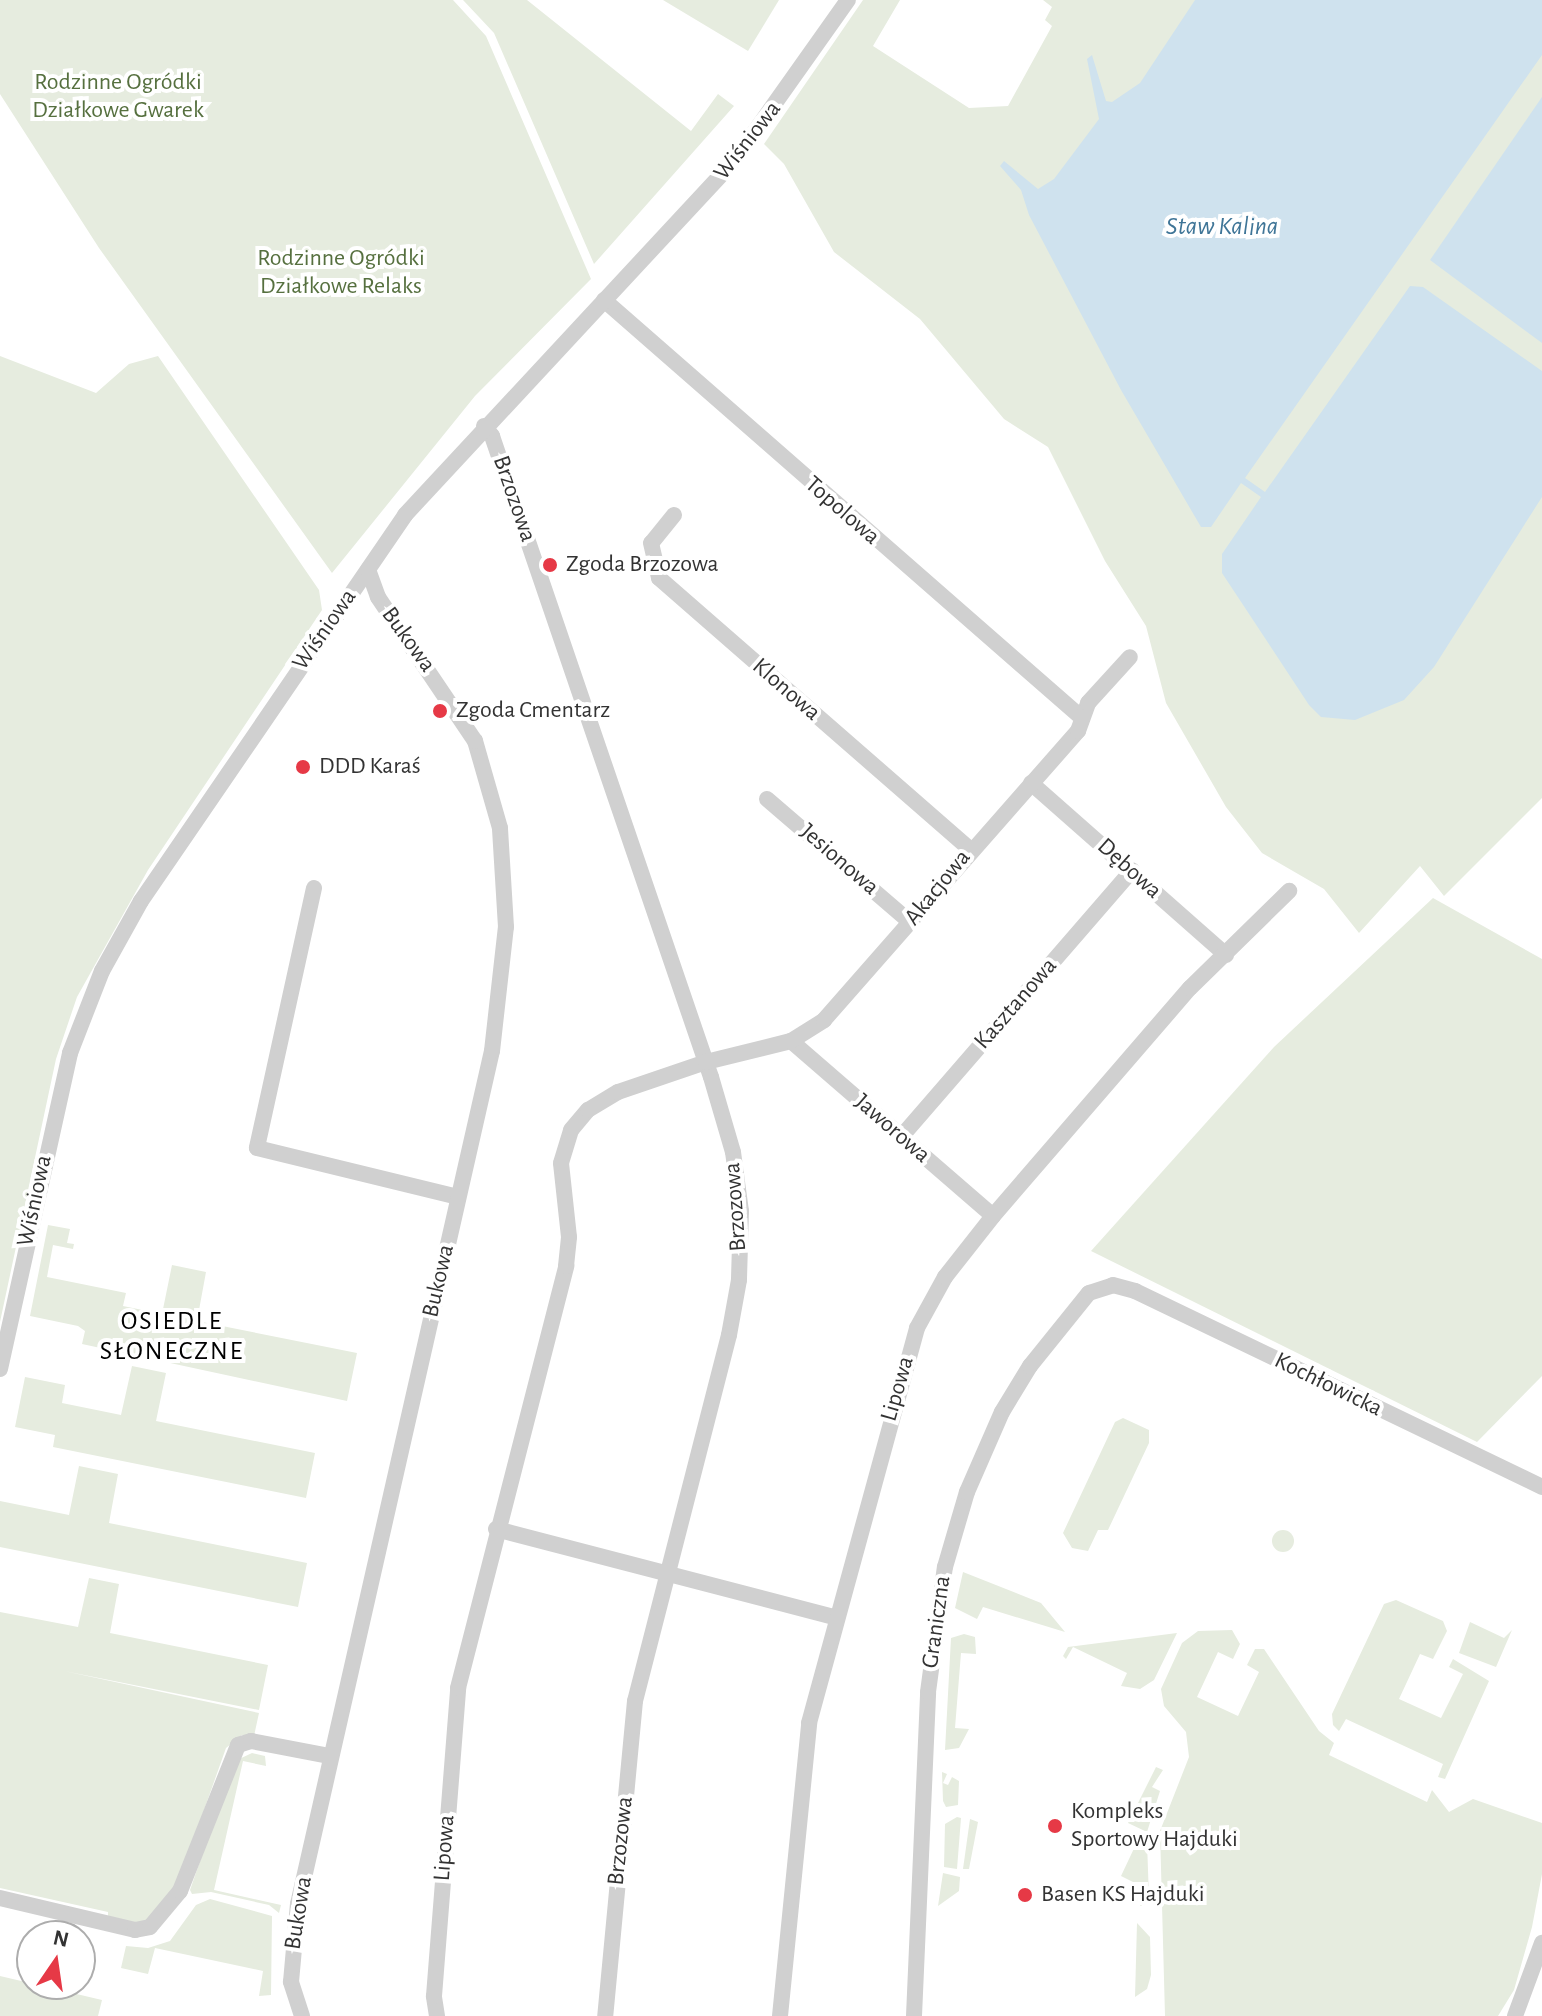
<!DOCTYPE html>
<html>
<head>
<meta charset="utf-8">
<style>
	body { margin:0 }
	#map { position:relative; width:1542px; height:2016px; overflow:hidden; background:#fff; font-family:"Alegreya Sans",sans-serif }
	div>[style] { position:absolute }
	.green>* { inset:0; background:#e6ecdf }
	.round { border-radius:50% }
	.water>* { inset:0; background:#cfe2ee }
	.minor>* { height:16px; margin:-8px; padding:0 8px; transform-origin:8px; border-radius:8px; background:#d0d0d0 }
	.dots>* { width:22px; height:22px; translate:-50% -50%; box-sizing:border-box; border:4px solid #fff; border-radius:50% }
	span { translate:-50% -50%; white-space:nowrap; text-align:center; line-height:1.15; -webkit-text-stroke:8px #fff; paint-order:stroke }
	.park-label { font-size:24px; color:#56703f }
	.street-label { font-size:24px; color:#333 }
	.poi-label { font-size:24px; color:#333 }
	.left { translate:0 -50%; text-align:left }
	.water-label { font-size:26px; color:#3f7597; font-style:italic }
	.neighbourhood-label { font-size:26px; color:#000; letter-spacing:2px }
	.north { position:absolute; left:16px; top:1920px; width:80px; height:80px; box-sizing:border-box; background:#fff; border:2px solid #adadad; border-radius:50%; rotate:13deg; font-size:22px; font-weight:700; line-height:32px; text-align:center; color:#333 }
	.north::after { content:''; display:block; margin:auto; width:28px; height:36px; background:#e63946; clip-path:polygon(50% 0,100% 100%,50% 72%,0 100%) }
</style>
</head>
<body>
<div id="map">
	<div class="green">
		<i style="clip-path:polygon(0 0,453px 0,486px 36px,591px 279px,475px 396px,332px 573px,99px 248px,0 94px)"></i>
		<i style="clip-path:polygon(463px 0,527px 0,691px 131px,718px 94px,734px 106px,594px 264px,494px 33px)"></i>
		<i style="clip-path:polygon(663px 0,779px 0,748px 51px)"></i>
		<i style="clip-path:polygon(863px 0,900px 0,873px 46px,969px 108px,1008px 106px,1052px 26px,1045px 20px,1052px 7px,1043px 0,1542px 0,1542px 798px,1444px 896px,1420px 866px,1359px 933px,1324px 889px,1262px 853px,1226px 807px,1166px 703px,1146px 626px,1105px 561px,1048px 447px,1004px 419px,920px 319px,834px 252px,784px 164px,764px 144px)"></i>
		<i style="clip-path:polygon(0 356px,96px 393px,129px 364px,158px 356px,319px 590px,322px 610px,148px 870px,77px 997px,56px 1059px,0 1322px)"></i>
		<i style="clip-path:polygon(1433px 898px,1542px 959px,1542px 1376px,1477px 1442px,1091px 1251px,1274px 1047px)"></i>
		<i style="clip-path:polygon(48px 1225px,70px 1229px,67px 1243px,74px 1244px,73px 1249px,53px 1245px,47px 1277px,126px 1293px,123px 1306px,162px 1314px,172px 1265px,206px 1272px,197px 1321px,357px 1353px,347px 1401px,82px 1344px,85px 1331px,78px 1326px,30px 1316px)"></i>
		<i style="clip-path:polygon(132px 1366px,166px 1373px,156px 1421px,315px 1453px,306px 1498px,53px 1447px,55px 1435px,15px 1427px,25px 1377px,65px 1385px,62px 1403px,121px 1415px)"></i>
		<i style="clip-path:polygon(1123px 1418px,1149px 1430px,1149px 1443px,1108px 1530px,1098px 1530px,1088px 1551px,1072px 1548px,1063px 1533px,1115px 1422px)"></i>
		<i style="clip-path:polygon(79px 1466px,118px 1474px,109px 1523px,307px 1563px,298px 1607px,0 1547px,0 1501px,69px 1515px)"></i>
		<i class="round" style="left:1272px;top:1530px;width:22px;height:22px"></i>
		<i style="clip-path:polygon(963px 1572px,1041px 1603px,1065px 1632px,983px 1607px,977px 1619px,955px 1608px)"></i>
		<i style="clip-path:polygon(89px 1578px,119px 1584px,110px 1633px,268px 1665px,259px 1710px,64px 1671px,259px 1713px,254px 1736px,242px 1735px,226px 1748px,176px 1889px,148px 1923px,108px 1920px,108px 1912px,0 1888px,0 1612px,78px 1627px)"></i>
		<i style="clip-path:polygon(1396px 1600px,1443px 1621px,1447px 1631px,1433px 1659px,1420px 1654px,1399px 1699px,1441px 1718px,1463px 1674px,1449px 1667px,1453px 1659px,1489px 1681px,1445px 1779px,1438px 1777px,1443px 1764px,1346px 1719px,1339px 1731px,1333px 1725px,1332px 1714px,1384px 1604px)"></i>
		<i style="clip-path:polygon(1470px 1622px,1504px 1638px,1512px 1630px,1496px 1667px,1459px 1653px)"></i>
		<i style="clip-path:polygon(1232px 1630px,1240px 1644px,1233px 1659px,1218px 1652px,1197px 1697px,1238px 1716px,1259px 1672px,1247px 1665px,1255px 1649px,1264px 1649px,1319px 1731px,1334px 1743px,1329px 1755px,1427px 1802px,1432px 1790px,1449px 1812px,1473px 1799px,1542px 1823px,1542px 1874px,1532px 1927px,1514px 1990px,1498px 2016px,1165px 2016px,1160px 1831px,1189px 1757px,1186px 1732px,1164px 1706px,1161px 1689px,1182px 1643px,1198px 1631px)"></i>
		<i style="clip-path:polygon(1177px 1633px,1154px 1680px,1140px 1689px,1121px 1686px,1127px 1673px,1073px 1647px,1066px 1659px,1063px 1656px,1068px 1647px)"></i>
		<i style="clip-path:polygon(964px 1634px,975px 1637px,976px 1654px,961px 1653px,955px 1728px,969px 1729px,959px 1748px,945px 1750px,951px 1638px)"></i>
		<i style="clip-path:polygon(252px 1753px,265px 1756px,266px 1766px,243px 1761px,214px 1890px,281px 1905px,279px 1913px,269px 1905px,211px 1892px,192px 1894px,190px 1890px,235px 1761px)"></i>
		<i style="clip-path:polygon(1156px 1767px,1163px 1770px,1152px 1787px,1160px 1791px,1147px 1832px,1128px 1823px)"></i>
		<i style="clip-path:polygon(942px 1772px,947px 1774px,943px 1783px,948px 1785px,952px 1777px,959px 1781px,958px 1805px,946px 1807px,943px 1801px)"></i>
		<i style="clip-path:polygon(957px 1817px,961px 1818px,957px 1869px,944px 1867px,945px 1824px)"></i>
		<i style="clip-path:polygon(970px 1819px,978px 1822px,969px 1869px,963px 1869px)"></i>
		<i style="clip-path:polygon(1138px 1840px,1147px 1842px,1149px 1898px,1141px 1906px,1125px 1893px,1133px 1894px,1137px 1884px,1121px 1876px)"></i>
		<i style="clip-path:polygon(943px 1873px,960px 1877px,959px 1891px,938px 1906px)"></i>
		<i style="clip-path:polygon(210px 1899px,272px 1916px,271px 1995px,259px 1996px,263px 1971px,155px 1948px,148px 1974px,121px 1968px,126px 1946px,148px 1948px,170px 1941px,196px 1905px)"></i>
		<i style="clip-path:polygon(1137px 1923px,1150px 1937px,1151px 1975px,1147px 1989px,1135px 1997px)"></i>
		<i style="clip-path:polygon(0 1976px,102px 2000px,98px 2016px,0 2016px)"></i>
	</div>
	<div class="water">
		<i style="clip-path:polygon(1195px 0,1542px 0,1542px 55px,1245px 478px,1265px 492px,1410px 286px,1423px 287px,1542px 371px,1542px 497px,1434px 667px,1404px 700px,1355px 720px,1321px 717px,1309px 705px,1222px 573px,1222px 554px,1261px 497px,1241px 483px,1211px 527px,1201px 527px,1121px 390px,1029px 215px,1021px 190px,1000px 166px,1004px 161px,1038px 189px,1054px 179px,1099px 119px,1087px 59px,1092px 55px,1106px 101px,1112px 102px,1140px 83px)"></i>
		<i style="clip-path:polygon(1542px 97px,1542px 343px,1430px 260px)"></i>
	</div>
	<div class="minor">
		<i style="left:604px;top:300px;width:635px;rotate:41.17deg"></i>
		<i style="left:484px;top:426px;width:13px;rotate:51deg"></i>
		<i style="left:492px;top:436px;width:677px;rotate:71.14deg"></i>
		<i style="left:711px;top:1077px;width:78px;rotate:73.7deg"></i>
		<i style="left:733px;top:1152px;width:60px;rotate:82.3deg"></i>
		<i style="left:741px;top:1211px;width:69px;rotate:91.7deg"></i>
		<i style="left:739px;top:1280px;width:56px;rotate:100.3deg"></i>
		<i style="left:729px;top:1335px;width:378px;rotate:104.4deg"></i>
		<i style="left:635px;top:1701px;width:316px;rotate:95.4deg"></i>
		<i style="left:674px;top:515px;width:36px;rotate:129deg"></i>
		<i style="left:651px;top:543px;width:36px;rotate:77deg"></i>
		<i style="left:659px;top:578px;width:413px;rotate:41.1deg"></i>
		<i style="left:1031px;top:783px;width:260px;rotate:41.4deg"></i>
		<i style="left:767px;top:799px;width:189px;rotate:40.7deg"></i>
		<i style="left:314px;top:888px;width:266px;rotate:102.4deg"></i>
		<i style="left:257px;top:1148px;width:207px;rotate:13.7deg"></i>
		<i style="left:791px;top:1041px;width:267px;rotate:40.9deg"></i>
		<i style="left:901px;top:1137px;width:353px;rotate:-49.1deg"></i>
		<i style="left:0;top:1369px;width:324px;rotate:-77.5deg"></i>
		<i style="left:70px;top:1053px;width:88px;rotate:-68.7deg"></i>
		<i style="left:102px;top:971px;width:80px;rotate:-60.9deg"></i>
		<i style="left:141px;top:901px;width:468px;rotate:-55.6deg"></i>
		<i style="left:405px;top:515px;width:483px;rotate:-47.1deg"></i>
		<i style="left:734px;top:161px;width:197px;rotate:-54.7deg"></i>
		<i style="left:496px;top:1529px;width:352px;rotate:14.6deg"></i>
		<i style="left:0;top:1898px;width:139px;rotate:13.3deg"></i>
		<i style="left:135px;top:1930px;width:15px;rotate:-11deg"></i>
		<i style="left:150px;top:1927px;width:47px;rotate:-50.2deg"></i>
		<i style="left:180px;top:1891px;width:157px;rotate:-68.3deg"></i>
		<i style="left:238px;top:1745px;width:14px;rotate:-17deg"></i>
		<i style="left:251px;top:1741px;width:79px;rotate:10.9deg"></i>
		<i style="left:302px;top:2016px;width:36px;rotate:-108deg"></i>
		<i style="left:291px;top:1982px;width:78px;rotate:-84.9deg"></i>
		<i style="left:298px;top:1904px;width:875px;rotate:-77.19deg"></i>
		<i style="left:492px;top:1051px;width:125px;rotate:-83.6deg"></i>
		<i style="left:506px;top:927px;width:99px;rotate:-93.5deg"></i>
		<i style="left:500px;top:828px;width:91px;rotate:-106deg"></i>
		<i style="left:475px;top:741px;width:174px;rotate:-124deg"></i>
		<i style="left:378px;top:597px;width:29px;rotate:-110deg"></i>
		<i style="left:437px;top:2016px;width:20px;rotate:-99deg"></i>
		<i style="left:434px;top:1996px;width:309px;rotate:-85.5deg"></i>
		<i style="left:458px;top:1688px;width:436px;rotate:-75.6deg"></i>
		<i style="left:566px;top:1266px;width:29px;rotate:-84deg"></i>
		<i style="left:569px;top:1237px;width:74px;rotate:-96.2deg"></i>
		<i style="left:561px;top:1163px;width:34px;rotate:-73deg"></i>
		<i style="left:571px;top:1130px;width:26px;rotate:-50deg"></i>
		<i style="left:588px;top:1110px;width:35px;rotate:-31deg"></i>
		<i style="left:618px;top:1092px;width:93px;rotate:-18.8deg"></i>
		<i style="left:706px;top:1062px;width:88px;rotate:-13.9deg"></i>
		<i style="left:791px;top:1041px;width:39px;rotate:-32deg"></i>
		<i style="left:824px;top:1020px;width:385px;rotate:-48.7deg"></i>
		<i style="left:1078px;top:731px;width:30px;rotate:-70deg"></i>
		<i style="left:1088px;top:703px;width:62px;rotate:-47.6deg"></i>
		<i style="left:780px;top:2016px;width:294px;rotate:-84.3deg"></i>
		<i style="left:809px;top:1723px;width:409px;rotate:-74.7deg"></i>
		<i style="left:917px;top:1328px;width:58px;rotate:-61.2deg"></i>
		<i style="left:945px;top:1277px;width:78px;rotate:-51.8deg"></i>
		<i style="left:993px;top:1216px;width:301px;rotate:-49.2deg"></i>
		<i style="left:1190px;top:988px;width:139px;rotate:-44.4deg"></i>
		<i style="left:914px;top:2016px;width:324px;rotate:-87.5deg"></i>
		<i style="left:928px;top:1692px;width:126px;rotate:-82.3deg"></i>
		<i style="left:945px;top:1567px;width:78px;rotate:-73.7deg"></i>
		<i style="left:967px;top:1492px;width:87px;rotate:-66.4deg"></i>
		<i style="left:1002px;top:1412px;width:54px;rotate:-58.7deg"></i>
		<i style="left:1030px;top:1366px;width:94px;rotate:-51.1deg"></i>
		<i style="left:1089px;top:1293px;width:25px;rotate:-18deg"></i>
		<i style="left:1113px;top:1285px;width:23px;rotate:15deg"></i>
		<i style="left:1135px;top:1291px;width:452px;rotate:25.7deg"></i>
		<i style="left:1515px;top:2016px;width:78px;rotate:-69.7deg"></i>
	</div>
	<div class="dots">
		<i style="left:550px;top:565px;background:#e63946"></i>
		<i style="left:440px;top:711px;background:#e63946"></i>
		<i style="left:303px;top:767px;background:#e63946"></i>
		<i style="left:1055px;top:1826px;background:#e63946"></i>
		<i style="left:1025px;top:1895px;background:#e63946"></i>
	</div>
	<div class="park-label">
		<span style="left:118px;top:97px">Rodzinne Ogródki<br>Działkowe Gwarek</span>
		<span style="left:341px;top:273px">Rodzinne Ogródki<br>Działkowe Relaks</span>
	</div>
	<div class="street-label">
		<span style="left:748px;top:141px;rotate:-52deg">Wiśniowa</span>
		<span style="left:514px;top:499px;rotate:71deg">Brzozowa</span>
		<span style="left:842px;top:511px;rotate:41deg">Topolowa</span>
		<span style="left:325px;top:630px;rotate:-55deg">Wiśniowa</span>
		<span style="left:408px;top:640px;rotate:54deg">Bukowa</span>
		<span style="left:786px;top:690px;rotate:41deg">Klonowa</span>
		<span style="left:839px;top:860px;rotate:41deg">Jesionowa</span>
		<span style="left:1129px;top:869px;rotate:42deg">Dębowa</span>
		<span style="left:938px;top:888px;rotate:-51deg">Akacjowa</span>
		<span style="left:1016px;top:1004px;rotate:-49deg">Kasztanowa</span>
		<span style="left:892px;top:1129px;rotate:41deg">Jaworowa</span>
		<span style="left:35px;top:1201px;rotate:-78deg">Wiśniowa</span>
		<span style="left:736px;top:1207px;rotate:-94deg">Brzozowa</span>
		<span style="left:439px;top:1281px;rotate:-77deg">Bukowa</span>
		<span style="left:1328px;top:1385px;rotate:26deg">Kochłowicka</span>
		<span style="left:898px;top:1389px;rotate:-74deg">Lipowa</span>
		<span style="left:937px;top:1622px;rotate:-82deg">Graniczna</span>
		<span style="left:621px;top:1841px;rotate:-84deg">Brzozowa</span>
		<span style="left:445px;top:1848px;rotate:-86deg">Lipowa</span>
		<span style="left:299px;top:1913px;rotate:-81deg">Bukowa</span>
	</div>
	<div class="poi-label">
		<span class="left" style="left:566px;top:565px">Zgoda Brzozowa</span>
		<span class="left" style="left:456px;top:711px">Zgoda Cmentarz</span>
		<span class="left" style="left:319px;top:767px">DDD Karaś</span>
		<span class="left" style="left:1071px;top:1826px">Kompleks<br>Sportowy Hajduki</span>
		<span class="left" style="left:1041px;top:1895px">Basen KS Hajduki</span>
	</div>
	<div class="water-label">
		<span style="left:1222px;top:227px">Staw Kalina</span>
	</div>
	<div class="neighbourhood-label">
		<span style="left:172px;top:1337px">OSIEDLE<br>SŁONECZNE</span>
	</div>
	<div class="north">N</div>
</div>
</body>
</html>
